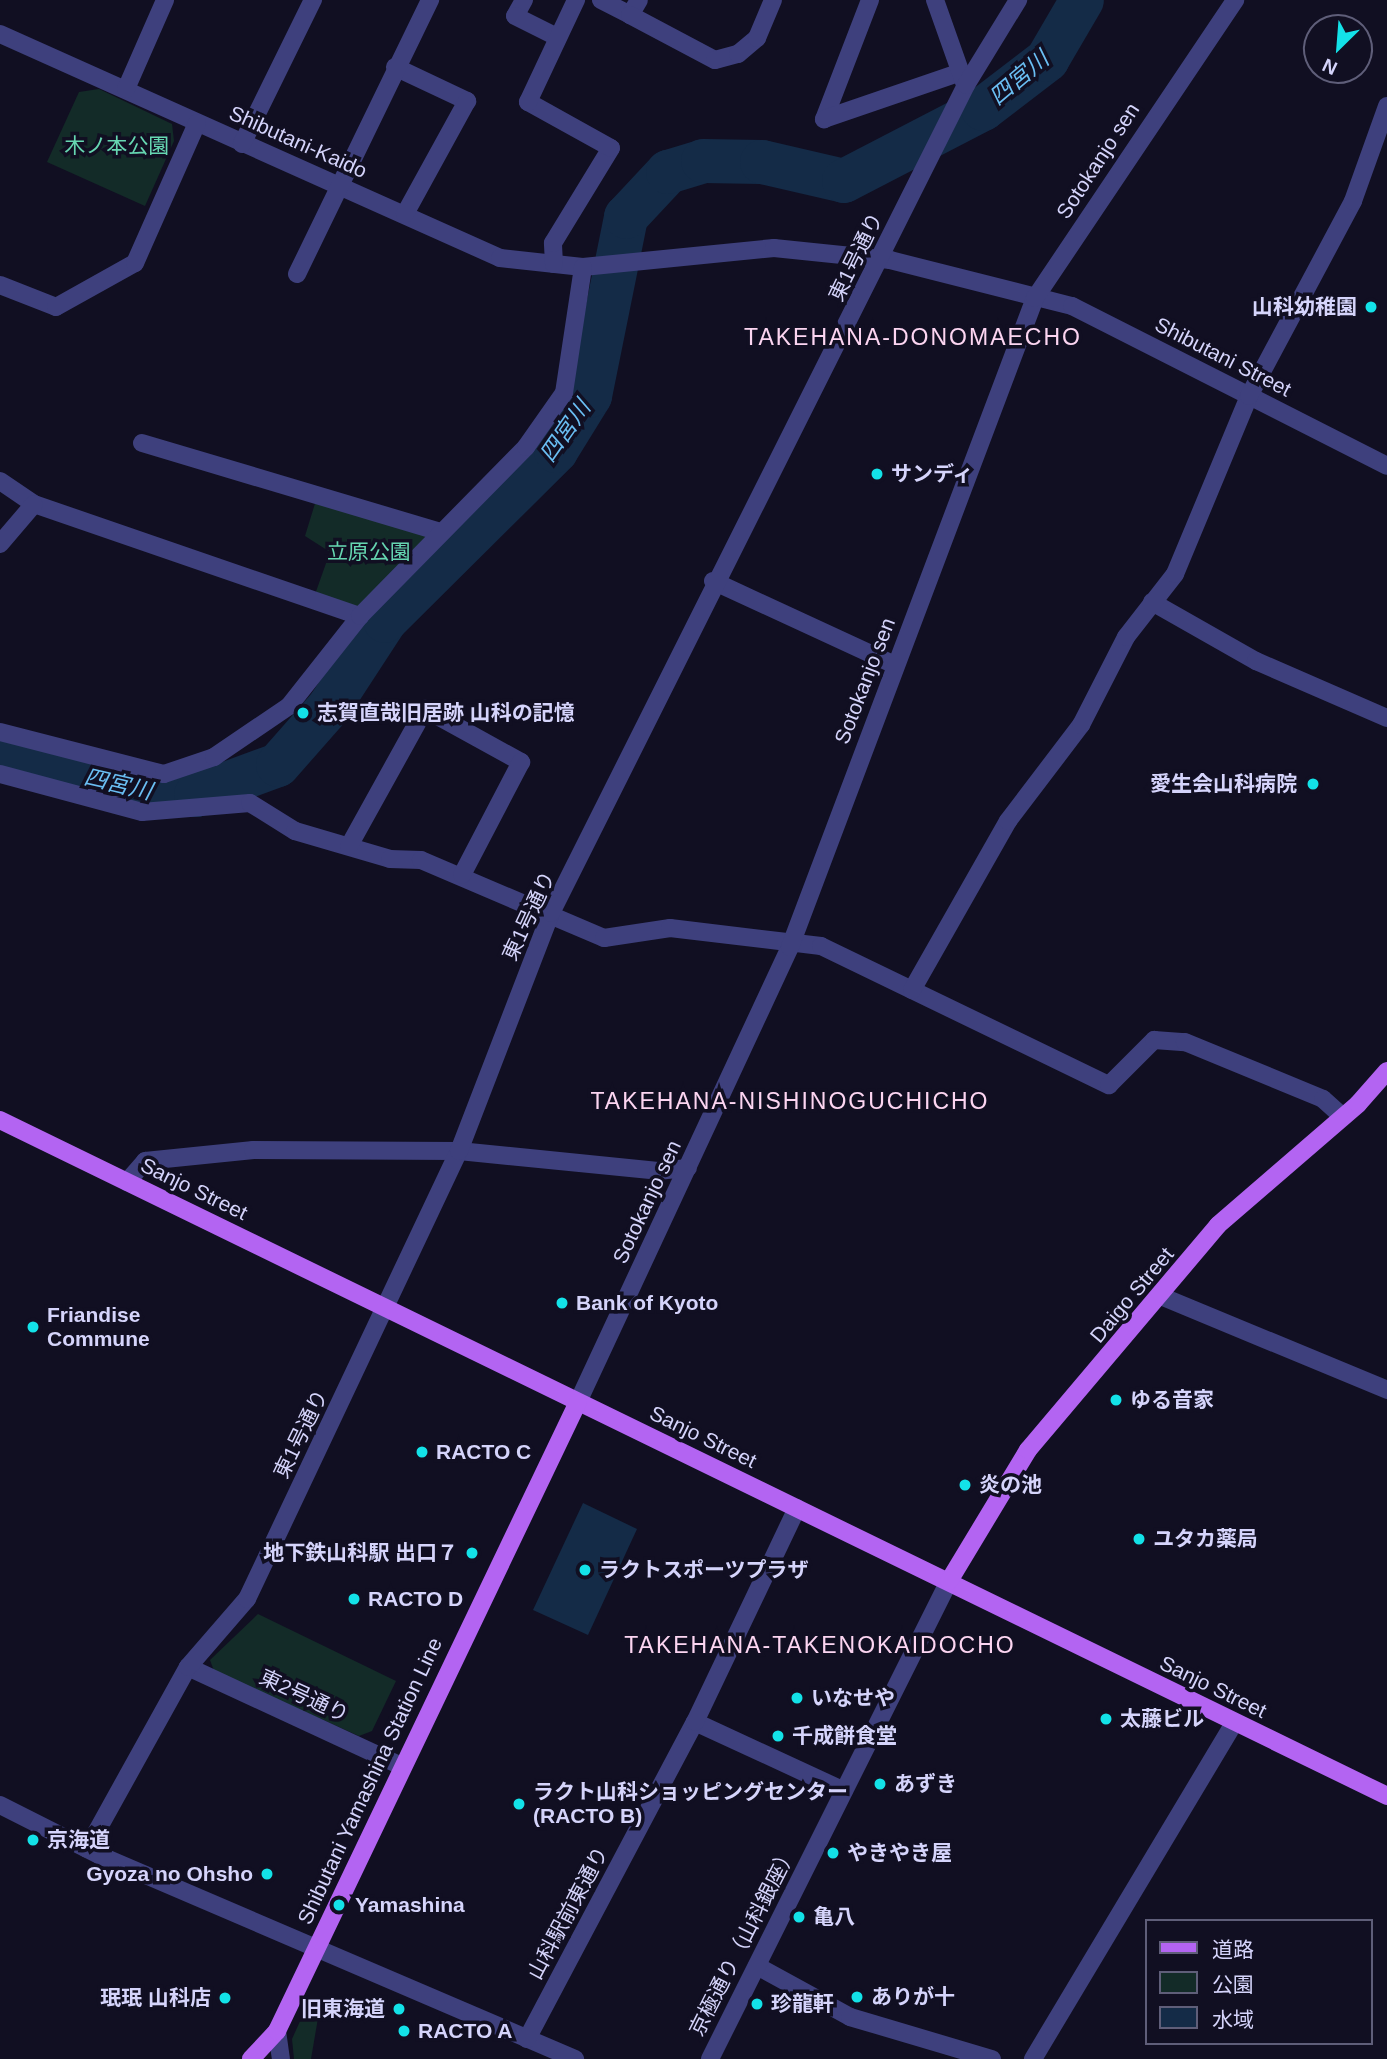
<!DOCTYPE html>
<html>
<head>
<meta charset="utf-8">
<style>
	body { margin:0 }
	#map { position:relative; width:1387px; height:2059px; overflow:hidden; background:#110f22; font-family:Arial,"Noto Sans JP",sans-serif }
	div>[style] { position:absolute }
	.green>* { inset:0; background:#132b28 }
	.water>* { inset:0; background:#142b47 }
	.river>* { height:44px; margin:-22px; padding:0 22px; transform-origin:22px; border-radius:22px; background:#142b47 }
	.minor>* { height:18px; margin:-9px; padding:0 9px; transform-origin:9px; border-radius:9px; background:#3e407d }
	.major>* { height:18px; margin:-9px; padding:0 9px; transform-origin:9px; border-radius:9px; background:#b364f2 }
	.dots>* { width:19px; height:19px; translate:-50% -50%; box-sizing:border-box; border:4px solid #110f22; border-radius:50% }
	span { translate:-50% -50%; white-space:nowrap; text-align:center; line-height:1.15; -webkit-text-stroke:7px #110f22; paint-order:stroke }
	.street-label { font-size:21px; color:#d5d4fb }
	.park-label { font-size:21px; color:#66d6b1 }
	.poi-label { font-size:21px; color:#d5d4fb; font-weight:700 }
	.right { translate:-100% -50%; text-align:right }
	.left { translate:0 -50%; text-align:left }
	.water-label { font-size:23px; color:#6abef3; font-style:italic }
	.neighbourhood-label { font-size:23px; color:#fcd5f1; letter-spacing:2px }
	.legend { position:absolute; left:1145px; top:1919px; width:228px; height:126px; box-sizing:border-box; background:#110f22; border:2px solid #5f5e79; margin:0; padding:9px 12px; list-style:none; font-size:21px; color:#d5d4fb }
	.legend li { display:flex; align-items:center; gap:14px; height:35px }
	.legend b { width:35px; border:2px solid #5f5e79 }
	.north { position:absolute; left:1303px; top:14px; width:70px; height:70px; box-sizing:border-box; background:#110f22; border:2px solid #5f5e79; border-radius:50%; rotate:205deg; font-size:19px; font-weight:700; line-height:28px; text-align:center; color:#d5d4fb }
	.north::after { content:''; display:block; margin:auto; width:24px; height:32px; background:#13e2e8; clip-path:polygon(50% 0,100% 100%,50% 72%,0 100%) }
</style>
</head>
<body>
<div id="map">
	<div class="green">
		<i style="clip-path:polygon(99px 89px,172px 124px,174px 141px,145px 206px,47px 162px,79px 92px)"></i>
		<i style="clip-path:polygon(317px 497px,441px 532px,360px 616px,313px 600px,330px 552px,305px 536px)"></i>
		<i style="clip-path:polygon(258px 1614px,396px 1681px,372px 1731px,359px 1736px,214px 1671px,210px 1660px)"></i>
		<i style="clip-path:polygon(306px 2008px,318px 2018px,311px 2059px,294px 2059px,292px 2039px)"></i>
	</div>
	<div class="water">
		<i style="clip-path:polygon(583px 1503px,637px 1529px,588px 1635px,533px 1610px)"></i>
	</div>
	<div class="river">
		<i style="left:0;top:751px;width:148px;rotate:16.8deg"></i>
		<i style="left:142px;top:794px;width:54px;rotate:1.1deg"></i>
		<i style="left:196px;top:795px;width:87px;rotate:-20.1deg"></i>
		<i style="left:278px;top:765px;width:77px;rotate:-48.7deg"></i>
		<i style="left:329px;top:707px;width:103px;rotate:-56.9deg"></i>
		<i style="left:385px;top:621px;width:241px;rotate:-44.8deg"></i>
		<i style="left:556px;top:451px;width:65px;rotate:-58.3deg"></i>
		<i style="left:590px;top:396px;width:183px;rotate:-78.6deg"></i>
		<i style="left:626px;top:217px;width:62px;rotate:-47deg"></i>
		<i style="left:668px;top:172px;width:37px;rotate:-17deg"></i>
		<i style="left:703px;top:161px;width:59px;rotate:1deg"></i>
		<i style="left:762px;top:162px;width:84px;rotate:13deg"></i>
		<i style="left:844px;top:181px;width:157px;rotate:-27.4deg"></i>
		<i style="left:983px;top:109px;width:81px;rotate:-37.4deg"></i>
		<i style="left:1047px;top:60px;width:69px;rotate:-59.7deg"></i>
	</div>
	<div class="minor">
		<i style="left:524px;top:0;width:18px;rotate:119deg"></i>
		<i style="left:515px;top:16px;width:47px;rotate:26.6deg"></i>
		<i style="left:601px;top:0;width:33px;rotate:27deg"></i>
		<i style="left:630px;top:15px;width:17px;rotate:-59deg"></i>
		<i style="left:870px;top:0;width:128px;rotate:111.1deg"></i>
		<i style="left:824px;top:119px;width:145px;rotate:-18.9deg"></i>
		<i style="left:935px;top:0;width:87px;rotate:70.5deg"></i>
		<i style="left:630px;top:15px;width:96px;rotate:27.9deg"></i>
		<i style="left:715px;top:60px;width:24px;rotate:-15deg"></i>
		<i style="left:738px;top:54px;width:25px;rotate:-40deg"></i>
		<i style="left:757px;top:38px;width:41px;rotate:-67.2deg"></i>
		<i style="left:0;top:34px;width:548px;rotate:24.13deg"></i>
		<i style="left:500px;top:258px;width:83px;rotate:6.2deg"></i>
		<i style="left:583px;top:267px;width:192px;rotate:-5.7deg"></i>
		<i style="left:774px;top:248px;width:117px;rotate:5.9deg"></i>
		<i style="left:890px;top:260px;width:188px;rotate:14.2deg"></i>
		<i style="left:1072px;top:306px;width:353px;rotate:26.9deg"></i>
		<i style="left:395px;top:67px;width:80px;rotate:25.3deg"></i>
		<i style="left:467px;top:101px;width:129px;rotate:118.8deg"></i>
		<i style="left:126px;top:89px;width:97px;rotate:-66.3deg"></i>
		<i style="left:242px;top:144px;width:161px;rotate:-63.8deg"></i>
		<i style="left:554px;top:264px;width:21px;rotate:-93deg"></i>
		<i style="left:553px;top:243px;width:111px;rotate:-58.6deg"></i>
		<i style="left:611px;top:148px;width:95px;rotate:-151deg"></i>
		<i style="left:528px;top:102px;width:113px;rotate:-64.8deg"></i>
		<i style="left:297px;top:274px;width:305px;rotate:-64.1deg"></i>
		<i style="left:0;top:285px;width:60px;rotate:21.4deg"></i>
		<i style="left:56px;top:307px;width:90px;rotate:-29.1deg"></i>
		<i style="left:135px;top:263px;width:153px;rotate:-66.1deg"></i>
		<i style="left:142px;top:443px;width:312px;rotate:16.6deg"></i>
		<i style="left:0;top:481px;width:41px;rotate:34.1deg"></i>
		<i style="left:34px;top:504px;width:345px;rotate:19deg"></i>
		<i style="left:0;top:544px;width:52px;rotate:-49.6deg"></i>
		<i style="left:713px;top:581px;width:200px;rotate:24.8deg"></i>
		<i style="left:1152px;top:602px;width:120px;rotate:29.6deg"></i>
		<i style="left:1256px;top:661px;width:143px;rotate:23.5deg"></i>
		<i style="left:0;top:732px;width:169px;rotate:14.4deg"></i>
		<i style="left:164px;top:774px;width:53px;rotate:-18.8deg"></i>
		<i style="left:214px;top:757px;width:91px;rotate:-34.2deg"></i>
		<i style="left:289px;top:706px;width:115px;rotate:-51.7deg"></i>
		<i style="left:360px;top:616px;width:237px;rotate:-45.5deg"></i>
		<i style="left:526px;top:447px;width:66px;rotate:-54.9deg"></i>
		<i style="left:564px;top:393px;width:127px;rotate:-81.4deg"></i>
		<i style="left:0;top:774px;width:147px;rotate:15deg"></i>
		<i style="left:142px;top:812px;width:108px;rotate:-4.8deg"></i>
		<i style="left:250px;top:803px;width:53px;rotate:31.9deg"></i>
		<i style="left:295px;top:831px;width:99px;rotate:16.4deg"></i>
		<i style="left:390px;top:859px;width:31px;rotate:2deg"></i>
		<i style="left:421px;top:860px;width:199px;rotate:23.1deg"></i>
		<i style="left:604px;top:938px;width:67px;rotate:-8.6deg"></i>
		<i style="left:670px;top:928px;width:152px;rotate:6.8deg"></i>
		<i style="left:821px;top:946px;width:320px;rotate:25.8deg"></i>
		<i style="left:1109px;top:1085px;width:64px;rotate:-45deg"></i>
		<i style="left:1154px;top:1040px;width:31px;rotate:4deg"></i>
		<i style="left:1185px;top:1042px;width:149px;rotate:22.4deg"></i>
		<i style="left:1323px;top:1099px;width:25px;rotate:42deg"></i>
		<i style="left:349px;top:846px;width:157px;rotate:-61deg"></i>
		<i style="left:425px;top:709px;width:110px;rotate:28.9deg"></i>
		<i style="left:521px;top:762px;width:127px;rotate:117.6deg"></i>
		<i style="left:912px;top:990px;width:194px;rotate:-60.4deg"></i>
		<i style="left:1008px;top:821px;width:121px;rotate:-52.8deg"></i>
		<i style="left:1081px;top:725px;width:99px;rotate:-62.9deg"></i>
		<i style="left:1126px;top:637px;width:80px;rotate:-52.1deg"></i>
		<i style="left:1175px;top:574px;width:193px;rotate:-67.4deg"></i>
		<i style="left:1249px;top:396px;width:221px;rotate:-61.9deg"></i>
		<i style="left:1353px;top:201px;width:101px;rotate:-70.3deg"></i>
		<i style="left:127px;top:1182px;width:28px;rotate:-49deg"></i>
		<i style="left:145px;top:1161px;width:109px;rotate:-5.8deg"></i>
		<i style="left:253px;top:1150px;width:206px;rotate:0.3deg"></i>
		<i style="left:459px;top:1151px;width:200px;rotate:5.7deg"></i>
		<i style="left:658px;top:1171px;width:30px;rotate:-6deg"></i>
		<i style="left:1163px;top:1297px;width:243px;rotate:22.5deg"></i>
		<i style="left:578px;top:1402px;width:502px;rotate:-65.02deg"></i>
		<i style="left:790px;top:947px;width:694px;rotate:-69.32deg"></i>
		<i style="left:1035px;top:298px;width:359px;rotate:-56.1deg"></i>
		<i style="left:188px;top:1667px;width:235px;rotate:24.9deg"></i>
		<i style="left:695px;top:1722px;width:164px;rotate:24.8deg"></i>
		<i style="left:0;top:1805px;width:111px;rotate:26.8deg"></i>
		<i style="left:99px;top:1855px;width:518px;rotate:23.2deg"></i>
		<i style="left:87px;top:1849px;width:208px;rotate:-61deg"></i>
		<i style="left:188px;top:1667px;width:90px;rotate:-49.1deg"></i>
		<i style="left:247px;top:1599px;width:496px;rotate:-64.7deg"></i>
		<i style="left:459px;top:1151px;width:255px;rotate:-68.9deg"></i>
		<i style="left:551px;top:913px;width:926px;rotate:-63.38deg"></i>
		<i style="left:966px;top:85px;width:100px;rotate:-58.5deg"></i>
		<i style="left:757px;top:1966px;width:106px;rotate:28.7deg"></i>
		<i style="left:850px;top:2017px;width:148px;rotate:16.5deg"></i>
		<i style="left:277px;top:2031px;width:28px;rotate:82deg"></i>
		<i style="left:527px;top:2039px;width:359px;rotate:-62.1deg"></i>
		<i style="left:695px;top:1722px;width:237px;rotate:-64.5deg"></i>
		<i style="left:710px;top:2059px;width:534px;rotate:-63.43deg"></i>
		<i style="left:1033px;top:2059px;width:392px;rotate:-59.1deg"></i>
	</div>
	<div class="major">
		<i style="left:0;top:1120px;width:1543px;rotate:25.98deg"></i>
		<i style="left:949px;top:1581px;width:153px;rotate:-58.9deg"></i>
		<i style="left:1028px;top:1450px;width:294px;rotate:-49.8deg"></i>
		<i style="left:1218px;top:1225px;width:185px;rotate:-40.8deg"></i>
		<i style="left:1358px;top:1104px;width:44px;rotate:-48.7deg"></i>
		<i style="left:251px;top:2059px;width:38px;rotate:-47deg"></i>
		<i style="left:277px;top:2031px;width:697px;rotate:-64.43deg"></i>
	</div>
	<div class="dots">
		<i style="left:1371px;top:307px;background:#13e2e8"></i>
		<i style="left:877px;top:474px;background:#13e2e8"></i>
		<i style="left:303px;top:713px;background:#13e2e8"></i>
		<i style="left:1313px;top:784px;background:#13e2e8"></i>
		<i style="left:562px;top:1303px;background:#13e2e8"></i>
		<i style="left:33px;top:1327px;background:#13e2e8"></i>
		<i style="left:1116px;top:1400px;background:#13e2e8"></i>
		<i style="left:422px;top:1452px;background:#13e2e8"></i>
		<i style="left:965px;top:1485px;background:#13e2e8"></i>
		<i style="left:1139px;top:1539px;background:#13e2e8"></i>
		<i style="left:472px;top:1553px;background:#13e2e8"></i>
		<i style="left:585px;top:1570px;background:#13e2e8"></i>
		<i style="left:354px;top:1599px;background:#13e2e8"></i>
		<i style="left:797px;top:1698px;background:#13e2e8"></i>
		<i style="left:1106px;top:1719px;background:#13e2e8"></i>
		<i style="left:778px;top:1736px;background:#13e2e8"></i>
		<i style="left:880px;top:1784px;background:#13e2e8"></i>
		<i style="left:519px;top:1804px;background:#13e2e8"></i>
		<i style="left:33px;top:1840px;background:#13e2e8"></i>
		<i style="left:833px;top:1853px;background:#13e2e8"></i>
		<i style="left:267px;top:1874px;background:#13e2e8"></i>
		<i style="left:339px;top:1905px;background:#13e2e8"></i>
		<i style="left:799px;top:1917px;background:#13e2e8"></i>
		<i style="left:857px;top:1997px;background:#13e2e8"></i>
		<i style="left:225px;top:1998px;background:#13e2e8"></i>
		<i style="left:757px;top:2004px;background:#13e2e8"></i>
		<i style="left:399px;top:2009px;background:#13e2e8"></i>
		<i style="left:404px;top:2031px;background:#13e2e8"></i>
	</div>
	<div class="street-label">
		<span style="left:298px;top:142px;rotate:24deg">Shibutani-Kaido</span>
		<span style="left:1098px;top:161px;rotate:-57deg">Sotokanjo sen</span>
		<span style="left:856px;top:257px;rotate:-64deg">東1号通り</span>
		<span style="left:1223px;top:357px;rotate:27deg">Shibutani Street</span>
		<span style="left:865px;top:681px;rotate:-69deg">Sotokanjo sen</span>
		<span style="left:529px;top:916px;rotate:-65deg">東1号通り</span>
		<span style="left:194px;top:1189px;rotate:26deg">Sanjo Street</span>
		<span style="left:647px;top:1202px;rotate:-65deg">Sotokanjo sen</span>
		<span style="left:1132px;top:1295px;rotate:-50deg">Daigo Street</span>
		<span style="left:301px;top:1434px;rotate:-64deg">東1号通り</span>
		<span style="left:703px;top:1437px;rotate:26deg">Sanjo Street</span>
		<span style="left:1213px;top:1687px;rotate:26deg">Sanjo Street</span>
		<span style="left:304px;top:1696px;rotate:25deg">東2号通り</span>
		<span style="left:370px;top:1781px;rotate:-65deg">Shibutani Yamashina Station Line</span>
		<span style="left:568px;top:1913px;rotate:-62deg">山科駅前東通り</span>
		<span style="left:743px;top:1941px;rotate:-63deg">京極通り（山科銀座）</span>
	</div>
	<div class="park-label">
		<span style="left:117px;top:146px">木ノ本公園</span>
		<span style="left:369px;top:552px">立原公園</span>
	</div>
	<div class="poi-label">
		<span class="right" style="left:1357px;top:307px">山科幼稚園</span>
		<span class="left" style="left:891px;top:474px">サンディ</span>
		<span class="left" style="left:317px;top:713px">志賀直哉旧居跡 山科の記憶</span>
		<span class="right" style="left:1297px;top:784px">愛生会山科病院</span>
		<span class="left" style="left:576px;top:1303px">Bank of Kyoto</span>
		<span class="left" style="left:47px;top:1327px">Friandise<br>Commune</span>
		<span class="left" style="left:1130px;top:1400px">ゆる音家</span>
		<span class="left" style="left:436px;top:1452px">RACTO C</span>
		<span class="left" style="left:979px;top:1485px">炎の池</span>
		<span class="left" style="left:1153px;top:1539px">ユタカ薬局</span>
		<span class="right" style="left:458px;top:1553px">地下鉄山科駅 出口７</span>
		<span class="left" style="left:599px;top:1570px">ラクトスポーツプラザ</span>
		<span class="left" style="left:368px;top:1599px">RACTO D</span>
		<span class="left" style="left:811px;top:1698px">いなせや</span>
		<span class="left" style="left:1120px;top:1719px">太藤ビル</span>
		<span class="left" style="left:792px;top:1736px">千成餅食堂</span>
		<span class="left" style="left:894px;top:1784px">あずき</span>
		<span class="left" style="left:533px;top:1804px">ラクト山科ショッピングセンター<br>(RACTO B)</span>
		<span class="left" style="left:47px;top:1840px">京海道</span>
		<span class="left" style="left:847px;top:1853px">やきやき屋</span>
		<span class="right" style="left:253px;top:1874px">Gyoza no Ohsho</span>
		<span class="left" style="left:355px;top:1905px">Yamashina</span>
		<span class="left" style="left:813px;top:1917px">亀八</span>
		<span class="left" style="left:871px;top:1997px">ありが十</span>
		<span class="right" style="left:211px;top:1998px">珉珉 山科店</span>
		<span class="left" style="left:771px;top:2004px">珍龍軒</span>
		<span class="right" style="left:385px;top:2009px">旧東海道</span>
		<span class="left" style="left:418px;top:2031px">RACTO A</span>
	</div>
	<div class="water-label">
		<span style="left:1019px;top:78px;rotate:-40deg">四宮川</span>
		<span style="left:565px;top:431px;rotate:-55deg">四宮川</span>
		<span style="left:118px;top:784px;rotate:13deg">四宮川</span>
	</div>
	<div class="neighbourhood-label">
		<span style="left:913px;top:337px">TAKEHANA-DONOMAECHO</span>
		<span style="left:790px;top:1101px">TAKEHANA-NISHINOGUCHICHO</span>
		<span style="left:820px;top:1645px">TAKEHANA-TAKENOKAIDOCHO</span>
	</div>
	<ul class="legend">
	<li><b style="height:9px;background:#b364f2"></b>道路</li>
	<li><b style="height:19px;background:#132b28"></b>公園</li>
	<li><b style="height:19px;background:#142b47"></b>水域</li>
	</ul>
	<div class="north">N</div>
</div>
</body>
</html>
